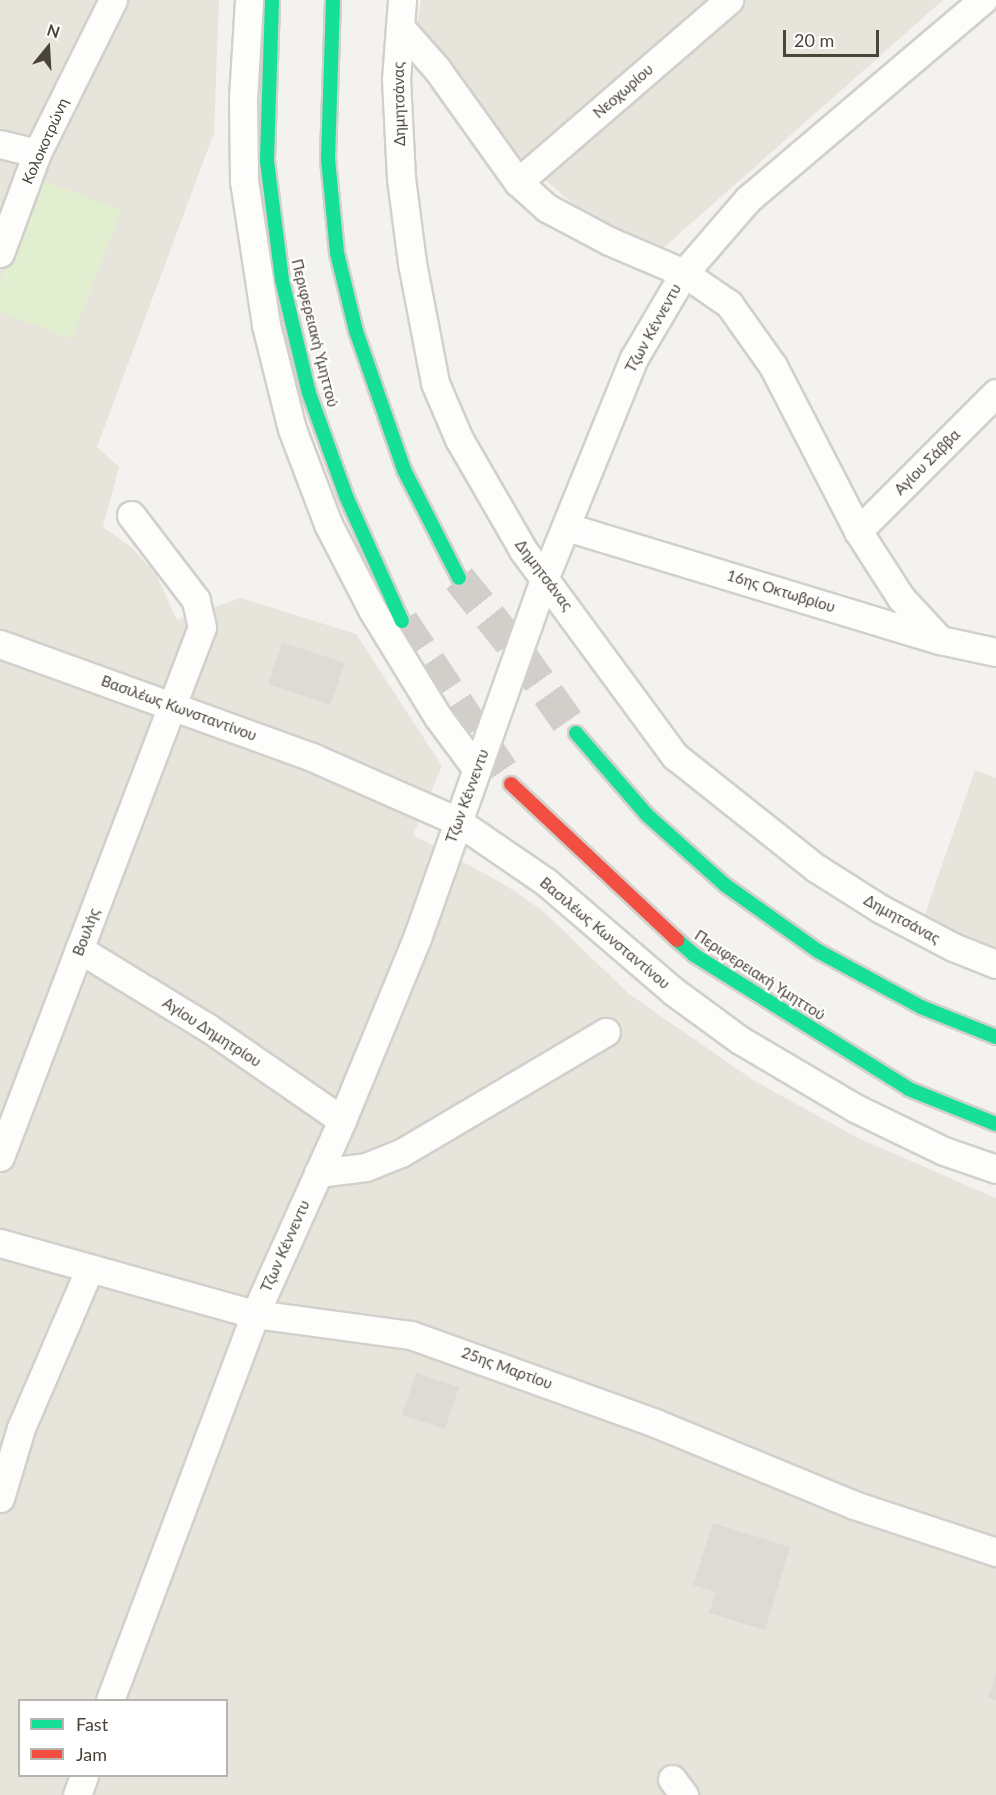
<!DOCTYPE html>
<html>
<head>
<meta charset="utf-8">
<style>
	body { margin:0 }
	#map { position:relative; width:996px; height:1795px; overflow:hidden; background:#f4f2ee; font-family:Lato,sans-serif }
	div>[style] { position:absolute }
	.residential>* { inset:0; background:#e7e4dc }
	.green>* { inset:0; background:#e1eecf }
	.building>* { inset:0; background:#dedbd6 }
	.highway-tunnel>* { height:33px; margin-top:-16.5px; transform-origin:0; background:repeating-linear-gradient(90deg,#d2cfca 0 33px,transparent 0 49px) }
	.roads { filter:drop-shadow(2px 0 #d2d0cb) drop-shadow(-2px 0 #d2d0cb) drop-shadow(0 2px #d2d0cb) drop-shadow(0 -2px #d2d0cb) }
	.street>* { height:27px; margin:-13.5px; padding:0 13.5px; transform-origin:13.5px; border-radius:13.5px; background:#fdfdfc }
	.fast>* { height:14px; margin:-7px; padding:0 7px; transform-origin:7px; border-radius:7px; background:#16e098 }
	.jam>* { height:14px; margin:-7px; padding:0 7px; transform-origin:7px; border-radius:7px; background:#f24e42 }
	span { translate:-50% -50%; white-space:nowrap; text-align:center; line-height:1.15; -webkit-text-stroke:4.5px #fff; paint-order:stroke }
	.street-label { font-size:15px; color:#4b4439 }
	.legend { position:absolute; left:18px; top:1699px; width:210px; height:78px; box-sizing:border-box; background:#fff; border:2px solid #b7b4b0; margin:0; padding:8px 10px; list-style:none; font-size:18px; color:#4b4439 }
	.legend li { display:flex; align-items:center; gap:12px; height:30px }
	.legend b { width:30px; border:2px solid #b7b4b0 }
	.north { position:absolute; left:18px; top:18px; width:60px; height:60px; -webkit-text-stroke:4px #fff; paint-order:stroke; rotate:18deg; font-size:16px; font-weight:700; line-height:24px; text-align:center; color:#4b4439 }
	.north::after { content:''; display:block; margin:auto; width:21px; height:27px; background:#4b4439; clip-path:polygon(50% 0,100% 100%,50% 72%,0 100%) }
	.scale { position:absolute; left:783px; top:30px; width:96px; height:27px; box-sizing:border-box; border:3px solid #4b4439; border-top:0; padding-left:8px; font-size:18px; line-height:21px; white-space:nowrap; color:#4b4439; -webkit-text-stroke:4px #fff; paint-order:stroke }
</style>
</head>
<body>
<div id="map">
	<div class="residential">
		<i style="clip-path:polygon(evenodd,0 0,219px 0,214px 133px,97px 447px,119px 467px,103px 527px,131px 547px,155px 572px,177px 620px,241px 598px,356px 634px,442px 766px,413px 835px,502px 883px,542px 910px,629px 994px,753px 1080px,858px 1138px,996px 1198px,996px 1795px,0 1795px,0 0,20px 1700px,226px 1700px,226px 1776px,20px 1776px,20px 1700px)"></i>
		<i style="clip-path:polygon(421px 0,943px 0,643px 266px,411px 61px)"></i>
		<i style="clip-path:polygon(975px 770px,996px 778px,996px 955px,923px 920px)"></i>
	</div>
	<div class="green">
		<i style="clip-path:polygon(38px 179px,121px 210px,72px 339px,0 312px,0 281px)"></i>
	</div>
	<div class="building">
		<i style="clip-path:polygon(282px 642px,345px 663px,330px 705px,268px 684px)"></i>
		<i style="clip-path:polygon(416px 1373px,459px 1387px,445px 1429px,402px 1415px)"></i>
		<i style="clip-path:polygon(713px 1523px,790px 1547px,765px 1630px,709px 1613px,716px 1592px,693px 1585px)"></i>
		<i style="clip-path:polygon(996px 1674px,996px 1700px,988px 1697px)"></i>
	</div>
	<div class="highway-tunnel">
		<i style="left:459px;top:578px;width:97px;rotate:51.2deg"></i>
		<i style="left:520px;top:654px;width:97px;rotate:54.7deg"></i>
		<i style="left:402px;top:621px;width:196px;rotate:56.2deg"></i>
	</div>
	<div class="roads">
		<div class="street">
			<i style="left:249px;top:0;width:97px;rotate:93.5deg"></i>
			<i style="left:243px;top:97px;width:84px;rotate:89.3deg"></i>
			<i style="left:244px;top:181px;width:146px;rotate:81.3deg"></i>
			<i style="left:266px;top:325px;width:107px;rotate:76deg"></i>
			<i style="left:292px;top:429px;width:102px;rotate:69.2deg"></i>
			<i style="left:328px;top:524px;width:98px;rotate:62.7deg"></i>
			<i style="left:373px;top:611px;width:124px;rotate:58.5deg"></i>
			<i style="left:438px;top:717px;width:64px;rotate:53.3deg"></i>
			<i style="left:402px;top:0;width:79px;rotate:94.3deg"></i>
			<i style="left:396px;top:79px;width:99px;rotate:87.1deg"></i>
			<i style="left:401px;top:178px;width:86px;rotate:82.6deg"></i>
			<i style="left:412px;top:263px;width:122px;rotate:79.1deg"></i>
			<i style="left:435px;top:383px;width:61px;rotate:66.8deg"></i>
			<i style="left:459px;top:439px;width:128px;rotate:60deg"></i>
			<i style="left:523px;top:550px;width:256px;rotate:53.6deg"></i>
			<i style="left:675px;top:756px;width:180px;rotate:38.5deg"></i>
			<i style="left:816px;top:868px;width:75px;rotate:32.4deg"></i>
			<i style="left:879px;top:908px;width:84px;rotate:27.8deg"></i>
			<i style="left:953px;top:947px;width:46px;rotate:21.6deg"></i>
			<i style="left:400px;top:27px;width:56px;rotate:48.6deg"></i>
			<i style="left:437px;top:69px;width:139px;rotate:54.4deg"></i>
			<i style="left:518px;top:182px;width:39px;rotate:42deg"></i>
			<i style="left:547px;top:208px;width:70px;rotate:28deg"></i>
			<i style="left:609px;top:241px;width:82px;rotate:23.1deg"></i>
			<i style="left:684px;top:273px;width:55px;rotate:34.6deg"></i>
			<i style="left:729px;top:304px;width:76px;rotate:54.6deg"></i>
			<i style="left:773px;top:366px;width:186px;rotate:62.7deg"></i>
			<i style="left:858px;top:531px;width:80px;rotate:57.3deg"></i>
			<i style="left:901px;top:598px;width:57px;rotate:47.1deg"></i>
			<i style="left:0;top:144px;width:38px;rotate:14deg"></i>
			<i style="left:518px;top:182px;width:279px;rotate:-40.8deg"></i>
			<i style="left:0;top:253px;width:107px;rotate:-69.7deg"></i>
			<i style="left:37px;top:153px;width:171px;rotate:-63.6deg"></i>
			<i style="left:567px;top:527px;width:390px;rotate:16.9deg"></i>
			<i style="left:940px;top:640px;width:57px;rotate:12.1deg"></i>
			<i style="left:858px;top:531px;width:195px;rotate:-45deg"></i>
			<i style="left:0;top:644px;width:332px;rotate:19.9deg"></i>
			<i style="left:312px;top:757px;width:158px;rotate:23.8deg"></i>
			<i style="left:457px;top:821px;width:108px;rotate:34.4deg"></i>
			<i style="left:546px;top:882px;width:167px;rotate:40.6deg"></i>
			<i style="left:673px;top:991px;width:83px;rotate:36.2deg"></i>
			<i style="left:740px;top:1040px;width:134px;rotate:30.6deg"></i>
			<i style="left:855px;top:1108px;width:99px;rotate:25.8deg"></i>
			<i style="left:944px;top:1151px;width:55px;rotate:19.1deg"></i>
			<i style="left:79px;top:949px;width:150px;rotate:31.4deg"></i>
			<i style="left:207px;top:1027px;width:164px;rotate:34.6deg"></i>
			<i style="left:0;top:1157px;width:567px;rotate:-69.14deg"></i>
			<i style="left:202px;top:627px;width:28px;rotate:-103deg"></i>
			<i style="left:196px;top:600px;width:107px;rotate:-127.4deg"></i>
			<i style="left:318px;top:1173px;width:48px;rotate:-7.1deg"></i>
			<i style="left:366px;top:1167px;width:38px;rotate:-22deg"></i>
			<i style="left:401px;top:1153px;width:238px;rotate:-30.6deg"></i>
			<i style="left:0;top:1243px;width:265px;rotate:15.6deg"></i>
			<i style="left:255px;top:1314px;width:157px;rotate:7.7deg"></i>
			<i style="left:411px;top:1335px;width:259px;rotate:19.8deg"></i>
			<i style="left:655px;top:1423px;width:215px;rotate:22.4deg"></i>
			<i style="left:854px;top:1505px;width:150px;rotate:18.3deg"></i>
			<i style="left:0;top:1498px;width:73px;rotate:-73.3deg"></i>
			<i style="left:21px;top:1428px;width:172px;rotate:-66.7deg"></i>
			<i style="left:110px;top:1700px;width:412px;rotate:-69.4deg"></i>
			<i style="left:255px;top:1314px;width:213px;rotate:-65.8deg"></i>
			<i style="left:342px;top:1120px;width:197px;rotate:-67.6deg"></i>
			<i style="left:417px;top:938px;width:383px;rotate:-70.5deg"></i>
			<i style="left:545px;top:577px;width:236px;rotate:-67.9deg"></i>
			<i style="left:634px;top:358px;width:99px;rotate:-59.5deg"></i>
			<i style="left:684px;top:273px;width:98px;rotate:-49.1deg"></i>
			<i style="left:748px;top:199px;width:308px;rotate:-40.3deg"></i>
			<i style="left:672px;top:1779px;width:20px;rotate:53deg"></i>
			<i style="left:77px;top:1795px;width:20px;rotate:-70deg"></i>
		</div>
		<div class="fast">
			<i style="left:272px;top:0;width:161px;rotate:91.8deg"></i>
			<i style="left:267px;top:161px;width:120px;rotate:82.8deg"></i>
			<i style="left:282px;top:280px;width:116px;rotate:76.6deg"></i>
			<i style="left:309px;top:393px;width:109px;rotate:70.2deg"></i>
			<i style="left:346px;top:496px;width:137px;rotate:65.9deg"></i>
			<i style="left:333px;top:0;width:159px;rotate:91.8deg"></i>
			<i style="left:328px;top:159px;width:94px;rotate:84.5deg"></i>
			<i style="left:337px;top:253px;width:80px;rotate:76.3deg"></i>
			<i style="left:356px;top:331px;width:147px;rotate:70.9deg"></i>
			<i style="left:404px;top:470px;width:121px;rotate:63deg"></i>
			<i style="left:576px;top:733px;width:108px;rotate:49.1deg"></i>
			<i style="left:647px;top:815px;width:105px;rotate:41.9deg"></i>
			<i style="left:725px;top:885px;width:114px;rotate:35.4deg"></i>
			<i style="left:818px;top:951px;width:117px;rotate:28.5deg"></i>
			<i style="left:921px;top:1007px;width:81px;rotate:21.8deg"></i>
			<i style="left:677px;top:940px;width:23px;rotate:41deg"></i>
			<i style="left:694px;top:955px;width:253px;rotate:31.9deg"></i>
			<i style="left:909px;top:1089px;width:94px;rotate:21.9deg"></i>
		</div>
		<div class="jam">
			<i style="left:511px;top:784px;width:228px;rotate:43.2deg"></i>
		</div>
	</div>
	<div class="street-label">
		<span style="left:623px;top:91px;rotate:-41deg">Νεοχωρίου</span>
		<span style="left:399px;top:104px;rotate:-91deg">Δημητσάνας</span>
		<span style="left:45px;top:141px;rotate:-66deg">Κολοκοτρώνη</span>
		<span style="left:653px;top:328px;rotate:-61deg">Τζων Κέννεντυ</span>
		<span style="left:315px;top:333px;rotate:76deg">Περιφερειακή Υμηττού</span>
		<span style="left:927px;top:462px;rotate:-45deg">Αγίου Σάββα</span>
		<span style="left:544px;top:575px;rotate:53deg">Δημητσάνας</span>
		<span style="left:781px;top:591px;rotate:17deg">16ης Οκτωβρίου</span>
		<span style="left:179px;top:708px;rotate:20deg">Βασιλέως Κωνσταντίνου</span>
		<span style="left:467px;top:796px;rotate:-70deg">Τζων Κέννεντυ</span>
		<span style="left:902px;top:919px;rotate:29deg">Δημητσάνας</span>
		<span style="left:86px;top:932px;rotate:-69deg">Βουλής</span>
		<span style="left:605px;top:933px;rotate:40deg">Βασιλέως Κωνσταντίνου</span>
		<span style="left:760px;top:975px;rotate:33deg">Περιφερειακή Υμηττού</span>
		<span style="left:212px;top:1032px;rotate:33deg">Αγίου Δημητρίου</span>
		<span style="left:285px;top:1246px;rotate:-66deg">Τζων Κέννεντυ</span>
		<span style="left:507px;top:1368px;rotate:20deg">25ης Μαρτίου</span>
	</div>
	<ul class="legend">
	<li><b style="height:8px;background:#16e098"></b>Fast</li>
	<li><b style="height:8px;background:#f24e42"></b>Jam</li>
	</ul>
	<div class="north">N</div>
	<div class="scale">20 m</div>
</div>
</body>
</html>
